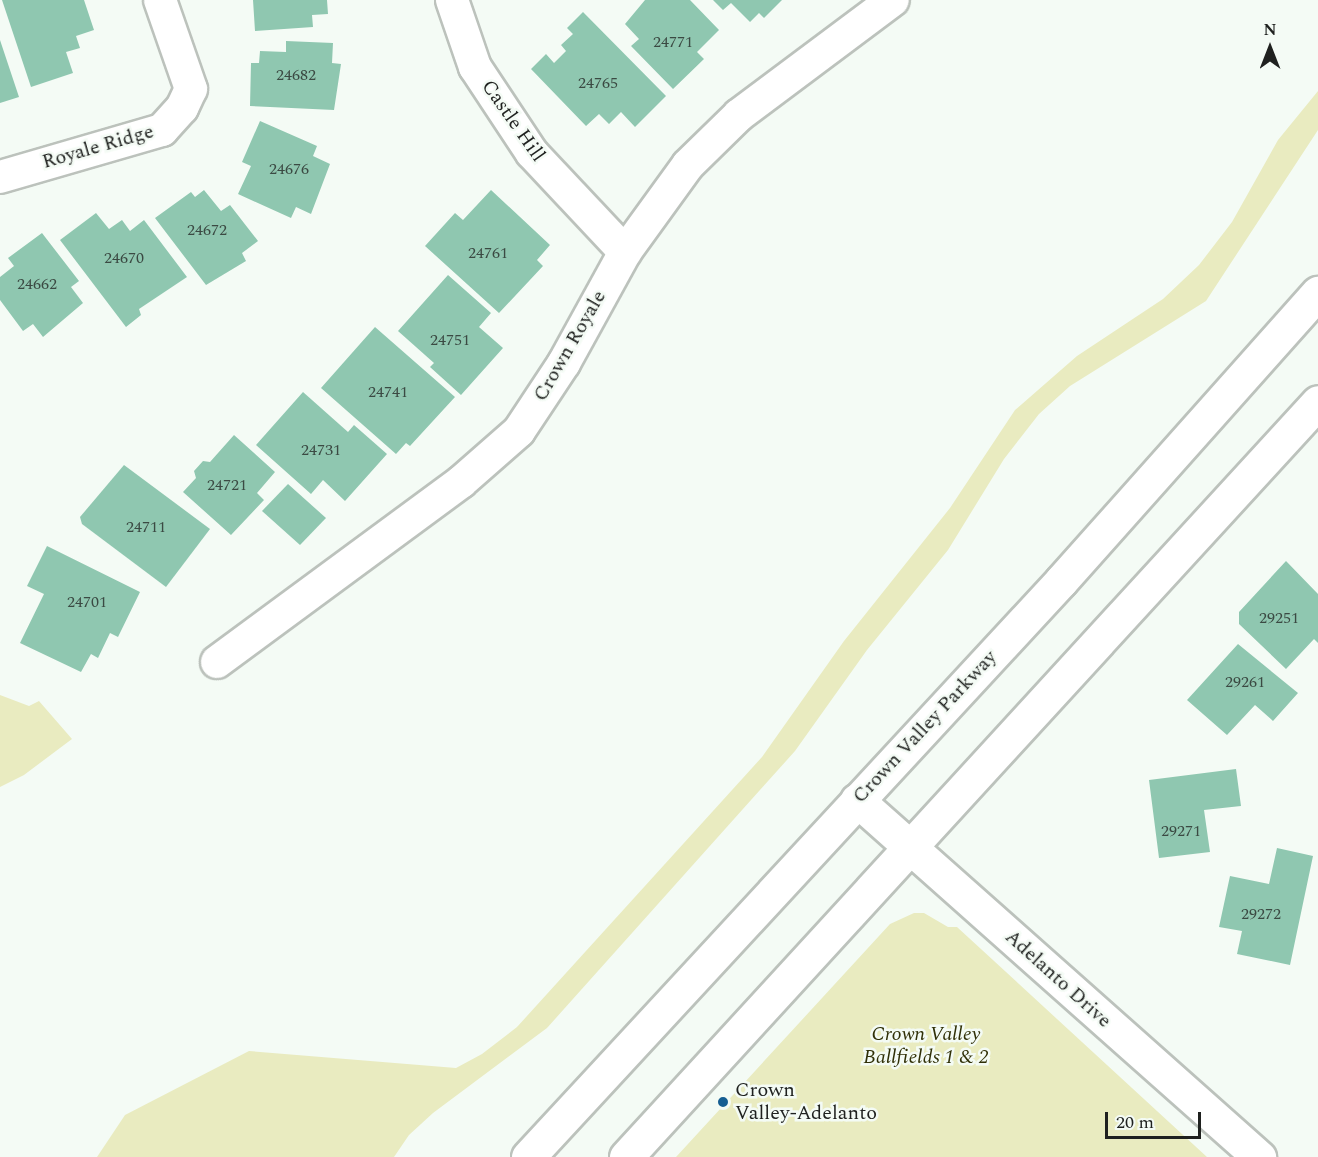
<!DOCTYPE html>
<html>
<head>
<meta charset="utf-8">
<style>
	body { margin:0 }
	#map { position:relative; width:1318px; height:1157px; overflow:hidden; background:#f4fbf5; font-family:Spectral,serif }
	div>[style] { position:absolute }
	.green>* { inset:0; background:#e9ebc0 }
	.building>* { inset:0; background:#8fc7b0 }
	.roads { filter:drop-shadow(2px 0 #bcc2bc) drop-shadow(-2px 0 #bcc2bc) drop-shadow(0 2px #bcc2bc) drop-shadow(0 -2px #bcc2bc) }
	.street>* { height:32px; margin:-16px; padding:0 16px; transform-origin:16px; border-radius:16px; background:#fff }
	.secondary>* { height:33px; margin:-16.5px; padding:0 16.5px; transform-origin:16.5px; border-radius:16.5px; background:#fff }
	.primary>* { height:33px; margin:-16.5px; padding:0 16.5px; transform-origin:16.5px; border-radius:16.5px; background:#fff }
	.dots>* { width:16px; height:16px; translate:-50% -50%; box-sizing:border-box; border:3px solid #f4fbf5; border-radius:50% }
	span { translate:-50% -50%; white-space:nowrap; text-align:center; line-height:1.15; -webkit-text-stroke:5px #f4fbf5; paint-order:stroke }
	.number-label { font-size:16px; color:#3b4a43 }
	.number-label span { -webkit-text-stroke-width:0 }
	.street-label { font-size:20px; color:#1f211f }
	.park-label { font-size:20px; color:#303007; font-style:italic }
	.poi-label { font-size:20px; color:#1f211f }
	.left { translate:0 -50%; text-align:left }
	.north { position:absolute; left:1240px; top:18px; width:60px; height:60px; -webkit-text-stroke:4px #f4fbf5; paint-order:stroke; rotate:0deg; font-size:16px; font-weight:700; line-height:24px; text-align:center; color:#1f211f }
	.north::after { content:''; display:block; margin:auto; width:21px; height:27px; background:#1f211f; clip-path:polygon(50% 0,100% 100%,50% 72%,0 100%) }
	.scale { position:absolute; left:1105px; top:1112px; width:96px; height:27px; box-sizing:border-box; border:3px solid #1f211f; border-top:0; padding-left:8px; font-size:18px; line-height:21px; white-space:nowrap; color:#1f211f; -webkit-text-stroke:4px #f4fbf5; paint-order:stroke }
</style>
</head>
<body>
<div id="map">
	<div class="green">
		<i style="clip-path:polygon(1318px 91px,1318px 130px,1206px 301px,1070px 386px,1039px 414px,1004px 459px,948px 550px,867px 650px,795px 751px,547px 1028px,433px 1113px,409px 1135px,394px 1157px,97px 1157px,125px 1115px,249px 1051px,456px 1068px,482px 1054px,517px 1027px,762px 757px,844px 641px,950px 508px,1015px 410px,1077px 356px,1163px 299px,1199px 265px,1232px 222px,1278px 140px)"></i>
		<i style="clip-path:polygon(0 695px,29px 706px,39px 701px,72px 739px,24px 775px,0 787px)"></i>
		<i style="clip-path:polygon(914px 913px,924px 913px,948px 927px,957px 927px,1207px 1157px,676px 1157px,890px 924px)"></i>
	</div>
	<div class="building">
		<i style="clip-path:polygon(2px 0,84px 0,94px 30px,76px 36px,80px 48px,66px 52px,73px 73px,31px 87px)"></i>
		<i style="clip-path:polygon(253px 0,327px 0,328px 14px,312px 15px,313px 27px,255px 31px)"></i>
		<i style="clip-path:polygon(645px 0,690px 0,719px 30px,697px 52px,704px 59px,673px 89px,631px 46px,639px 39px,625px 24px)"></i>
		<i style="clip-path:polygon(713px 0,782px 0,764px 18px,759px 13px,750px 22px,731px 3px,723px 10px)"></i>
		<i style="clip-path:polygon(583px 12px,666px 96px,635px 127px,621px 112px,609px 124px,599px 114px,586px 126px,531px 69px,546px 54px,554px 63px,566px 51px,561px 45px,573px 34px,567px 28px)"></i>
		<i style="clip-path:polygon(0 40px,19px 97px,0 103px)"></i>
		<i style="clip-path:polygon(286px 41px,333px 43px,332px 63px,341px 64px,334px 110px,250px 106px,251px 63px,259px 63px,260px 51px,286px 52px)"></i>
		<i style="clip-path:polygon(260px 121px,317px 146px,313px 156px,330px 164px,311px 214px,296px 207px,291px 218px,238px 194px,251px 166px,242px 162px)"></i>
		<i style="clip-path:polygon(204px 190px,221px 211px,230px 205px,258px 241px,242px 253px,246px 261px,206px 285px,155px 218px,191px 192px,195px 197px)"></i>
		<i style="clip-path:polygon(491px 190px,550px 245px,537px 260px,543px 266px,499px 313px,425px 246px,455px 213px,463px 220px)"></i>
		<i style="clip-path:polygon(96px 213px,109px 229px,122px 220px,130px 231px,144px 220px,187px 277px,139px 309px,141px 315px,126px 327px,60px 240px)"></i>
		<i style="clip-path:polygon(42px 233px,79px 281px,71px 287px,83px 303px,43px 337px,33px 324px,23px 331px,0 300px,0 277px,14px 266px,8px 258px)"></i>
		<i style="clip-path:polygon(448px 275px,491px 313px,479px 327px,503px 348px,461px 395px,430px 367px,434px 363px,398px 331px)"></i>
		<i style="clip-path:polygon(375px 327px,455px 397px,410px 446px,406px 443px,396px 454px,321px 388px)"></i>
		<i style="clip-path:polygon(303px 392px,348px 432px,354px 425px,387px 454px,345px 501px,323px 480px,311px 494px,256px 445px)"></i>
		<i style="clip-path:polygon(234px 435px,275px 472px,257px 493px,264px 500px,231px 535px,183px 492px,196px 478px,194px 471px,203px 461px,210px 462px)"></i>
		<i style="clip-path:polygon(124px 465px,210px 529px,166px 587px,82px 524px,80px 517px)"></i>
		<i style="clip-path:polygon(288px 484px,326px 518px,300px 545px,262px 511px)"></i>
		<i style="clip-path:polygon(47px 546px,140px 592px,118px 637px,110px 633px,98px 658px,91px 654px,81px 672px,20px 643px,44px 594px,27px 586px)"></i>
		<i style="clip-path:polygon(1286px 561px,1318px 594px,1318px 643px,1314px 639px,1286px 669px,1239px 624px,1239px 612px)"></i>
		<i style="clip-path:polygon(1238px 644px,1298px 693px,1273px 721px,1255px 705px,1227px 735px,1187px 700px)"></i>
		<i style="clip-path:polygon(1236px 769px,1241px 806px,1204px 810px,1210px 852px,1159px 858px,1149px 780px)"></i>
		<i style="clip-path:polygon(1277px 848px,1313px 856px,1290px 965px,1237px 954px,1242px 931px,1219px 927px,1230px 876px,1269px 884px)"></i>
	</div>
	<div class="roads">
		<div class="street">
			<i style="left:452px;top:0;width:71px;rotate:71.1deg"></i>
			<i style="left:475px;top:67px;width:103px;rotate:56.5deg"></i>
			<i style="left:532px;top:153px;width:136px;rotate:46.8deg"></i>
			<i style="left:0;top:177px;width:169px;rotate:-16.2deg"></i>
			<i style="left:162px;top:130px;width:30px;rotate:-48deg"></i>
			<i style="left:182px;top:108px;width:21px;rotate:-65deg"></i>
			<i style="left:191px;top:89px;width:94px;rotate:-109.2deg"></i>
			<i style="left:217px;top:662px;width:303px;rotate:-36.4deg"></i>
			<i style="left:461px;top:482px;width:77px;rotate:-41.3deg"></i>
			<i style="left:519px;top:431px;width:82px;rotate:-56.5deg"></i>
			<i style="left:564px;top:363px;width:127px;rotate:-61.2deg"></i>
			<i style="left:625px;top:252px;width:107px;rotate:-54.1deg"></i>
			<i style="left:688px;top:165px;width:71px;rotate:-44.4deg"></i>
			<i style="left:739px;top:115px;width:192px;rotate:-36.8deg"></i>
		</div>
		<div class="secondary">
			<i style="left:857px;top:800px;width:538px;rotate:41.61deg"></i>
		</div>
		<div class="primary">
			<i style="left:528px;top:1157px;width:785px;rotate:-47.22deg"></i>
			<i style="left:1061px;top:581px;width:386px;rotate:-48.3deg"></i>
			<i style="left:626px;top:1157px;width:1024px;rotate:-47.49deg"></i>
		</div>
	</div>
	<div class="dots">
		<i style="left:723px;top:1102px;background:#165e92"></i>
	</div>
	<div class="number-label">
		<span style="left:673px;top:42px">24771</span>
		<span style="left:296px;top:75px">24682</span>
		<span style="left:598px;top:83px">24765</span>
		<span style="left:289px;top:169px">24676</span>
		<span style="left:207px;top:230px">24672</span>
		<span style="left:488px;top:253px">24761</span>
		<span style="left:124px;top:258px">24670</span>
		<span style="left:37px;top:284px">24662</span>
		<span style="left:450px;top:340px">24751</span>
		<span style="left:388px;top:392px">24741</span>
		<span style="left:321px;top:450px">24731</span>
		<span style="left:227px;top:485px">24721</span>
		<span style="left:146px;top:527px">24711</span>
		<span style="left:87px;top:602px">24701</span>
		<span style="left:1279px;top:618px">29251</span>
		<span style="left:1245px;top:682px">29261</span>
		<span style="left:1181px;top:831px">29271</span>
		<span style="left:1261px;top:914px">29272</span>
	</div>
	<div class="street-label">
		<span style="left:513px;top:121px;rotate:55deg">Castle Hill</span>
		<span style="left:98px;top:147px;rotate:-16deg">Royale Ridge</span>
		<span style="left:570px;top:346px;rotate:-60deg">Crown Royale</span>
		<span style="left:925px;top:727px;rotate:-47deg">Crown Valley Parkway</span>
		<span style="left:1058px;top:979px;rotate:42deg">Adelanto Drive</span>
	</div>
	<div class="park-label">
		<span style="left:926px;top:1046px">Crown Valley<br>Ballfields 1 &amp; 2</span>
	</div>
	<div class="poi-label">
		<span class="left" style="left:735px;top:1102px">Crown<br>Valley-Adelanto</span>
	</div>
	<div class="north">N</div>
	<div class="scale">20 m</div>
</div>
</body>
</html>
